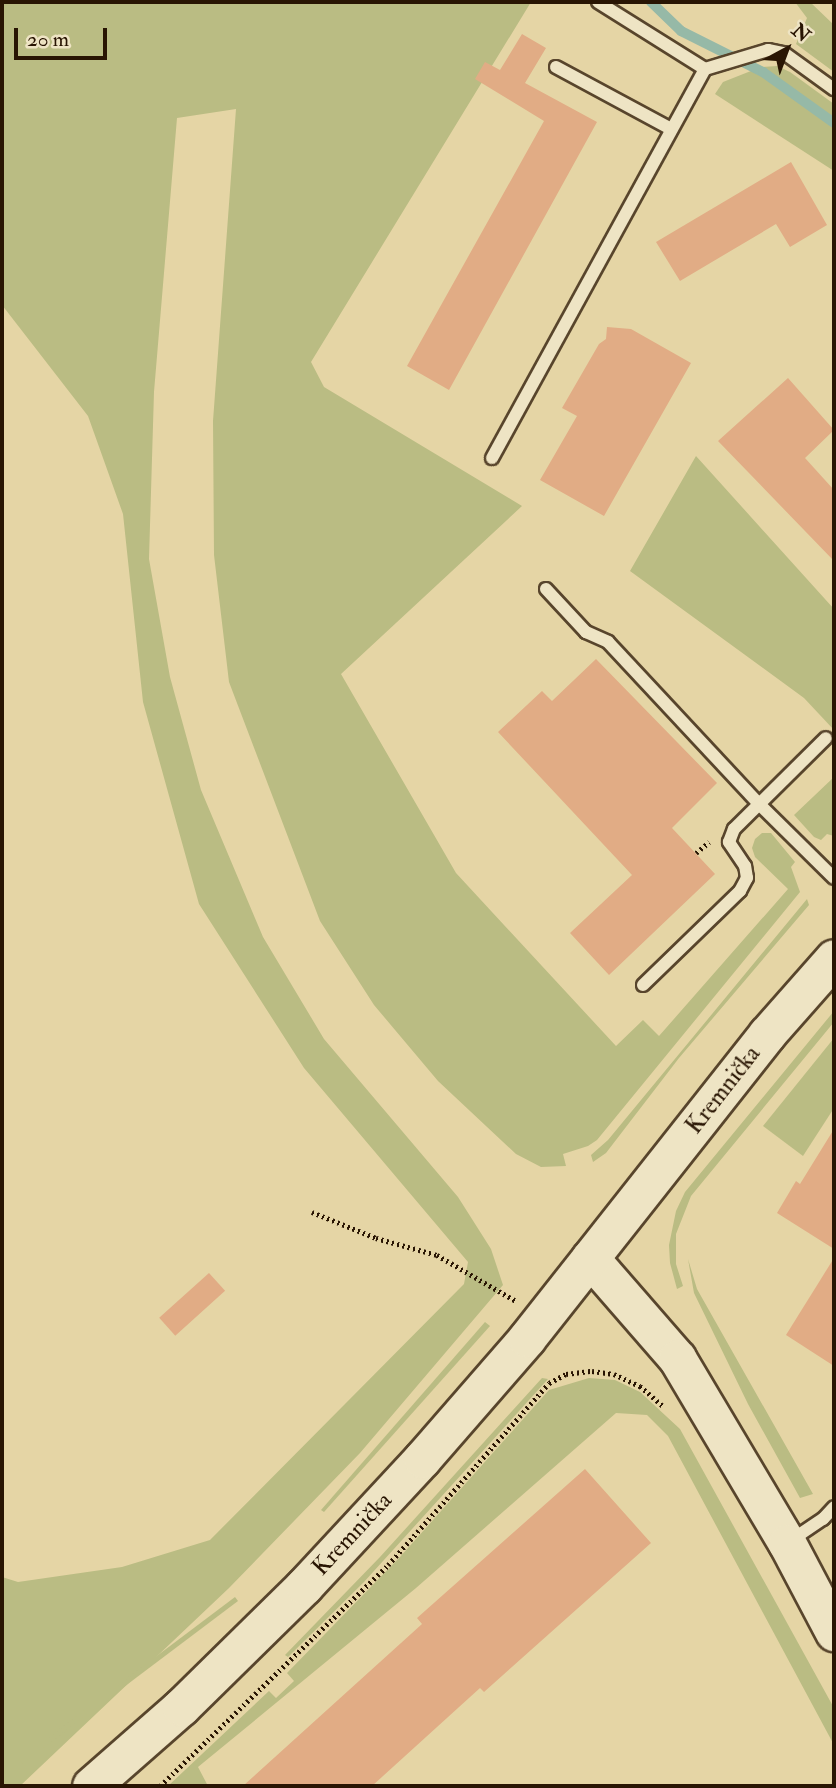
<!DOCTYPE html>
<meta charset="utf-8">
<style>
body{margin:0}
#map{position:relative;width:836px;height:1788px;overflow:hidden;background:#e5d5a5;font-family:"IM FELL Double Pica",serif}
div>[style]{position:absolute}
.green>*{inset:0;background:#babc83;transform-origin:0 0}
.stream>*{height:10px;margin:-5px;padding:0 5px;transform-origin:5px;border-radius:5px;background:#96b9a7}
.building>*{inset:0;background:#e1ac85;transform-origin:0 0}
.path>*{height:4.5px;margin-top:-2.25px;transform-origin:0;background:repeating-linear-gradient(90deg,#291503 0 2px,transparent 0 5.5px)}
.roads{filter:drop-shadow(2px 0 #58452c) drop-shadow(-2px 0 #58452c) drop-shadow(0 2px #58452c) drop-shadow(0 -2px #58452c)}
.service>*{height:12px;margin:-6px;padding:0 6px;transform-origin:6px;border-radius:6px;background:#eee4c4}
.secondary>*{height:37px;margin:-18.5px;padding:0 18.5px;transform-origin:18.5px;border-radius:18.5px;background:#eee4c4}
span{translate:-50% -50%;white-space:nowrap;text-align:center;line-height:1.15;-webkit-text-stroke:5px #eee4c4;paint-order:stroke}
.street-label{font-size:24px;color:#291503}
.frame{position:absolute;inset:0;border:4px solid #291503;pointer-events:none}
.north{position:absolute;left:752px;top:14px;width:70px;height:70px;-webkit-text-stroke:5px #eee4c4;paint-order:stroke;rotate:41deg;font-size:19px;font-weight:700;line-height:28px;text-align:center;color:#291503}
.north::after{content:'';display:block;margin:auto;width:24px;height:32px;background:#291503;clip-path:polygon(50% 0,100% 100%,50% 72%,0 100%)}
.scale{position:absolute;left:14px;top:28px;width:93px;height:32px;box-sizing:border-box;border:4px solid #291503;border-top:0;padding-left:9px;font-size:21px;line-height:24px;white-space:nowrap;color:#291503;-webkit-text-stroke:5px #eee4c4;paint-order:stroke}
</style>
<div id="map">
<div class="green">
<div style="clip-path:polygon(2px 2px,531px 2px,311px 362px,324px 387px,522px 506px,341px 674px,456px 873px,616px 1046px,643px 1020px,659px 1036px,788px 889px,755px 857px,752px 848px,755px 839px,762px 833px,771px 833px,795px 862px,791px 867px,800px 892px,597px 1140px,588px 1146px,563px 1154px,566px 1166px,541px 1167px,516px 1154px,438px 1081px,374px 1005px,320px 921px,229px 682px,214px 555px,213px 421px,236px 109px,177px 118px,154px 392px,149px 559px,170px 677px,201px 790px,263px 937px,324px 1039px,458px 1197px,491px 1249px,503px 1285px,360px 1453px,229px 1588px,20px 1786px,2px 1786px,2px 1577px,18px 1582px,122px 1567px,210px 1540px,464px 1284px,468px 1262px,304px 1068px,199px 904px,143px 702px,123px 514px,88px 416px,2px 305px)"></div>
<div style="clip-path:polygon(795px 2px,810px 2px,834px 25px,834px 72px,796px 44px,807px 18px)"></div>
<div style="clip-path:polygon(777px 66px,790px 72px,834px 104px,834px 171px,715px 94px,723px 82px,761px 67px)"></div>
<div style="clip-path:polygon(696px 456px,834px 609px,834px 730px,804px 698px,630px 571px)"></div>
<div style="clip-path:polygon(834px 777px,834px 836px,827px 834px,821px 840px,814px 837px,794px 815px)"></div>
<div style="clip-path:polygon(807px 899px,809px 905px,679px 1058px,606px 1153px,593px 1162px,591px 1155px,608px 1140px)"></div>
<div style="clip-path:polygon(834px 1011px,834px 1022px,691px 1196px,676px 1234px,676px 1264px,683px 1286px,677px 1289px,670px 1263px,669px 1245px,676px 1211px,685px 1192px)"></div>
<div style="clip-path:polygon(834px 1038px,834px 1108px,803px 1156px,763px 1126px)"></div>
<div style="clip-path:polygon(688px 1259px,697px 1289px,813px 1494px,800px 1498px,748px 1404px,694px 1293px)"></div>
<div style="clip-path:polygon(485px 1322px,490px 1326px,324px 1512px,321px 1510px)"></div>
<div style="clip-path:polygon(542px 1378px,548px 1379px,364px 1582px,288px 1657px,285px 1655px,380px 1557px)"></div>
<div style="clip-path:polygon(589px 1378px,615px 1380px,640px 1392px,680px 1429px,834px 1708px,834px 1745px,668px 1436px,647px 1415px,616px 1413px,416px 1588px,198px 1767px,208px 1786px,168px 1786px,269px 1691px,276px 1698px,294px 1681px,287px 1673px,400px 1557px,549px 1390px)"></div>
<div style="left:235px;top:1597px;width:5px;height:270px;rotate:53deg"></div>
</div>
<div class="stream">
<div style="left:651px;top:2px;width:42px;rotate:44deg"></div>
<div style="left:681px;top:31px;width:92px;rotate:26.6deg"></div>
<div style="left:763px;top:72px;width:87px;rotate:35.7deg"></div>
</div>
<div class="building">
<div style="clip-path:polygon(522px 34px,546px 48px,525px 83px,597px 122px,449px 390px,407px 366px,544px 121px,475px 79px,485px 62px,500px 70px)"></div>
<div style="clip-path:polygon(791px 162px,827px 225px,790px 247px,776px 224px,680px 281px,656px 242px)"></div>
<div style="clip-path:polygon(607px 327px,631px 329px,691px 363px,604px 516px,540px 480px,577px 416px,562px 408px,599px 344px,606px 339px)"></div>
<div style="clip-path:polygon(788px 378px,834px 430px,805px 458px,834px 490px,834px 561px,718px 441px)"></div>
<div style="clip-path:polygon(596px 659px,717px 783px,672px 828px,715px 874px,609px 975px,570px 933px,632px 875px,498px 732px,542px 691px,552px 701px)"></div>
<div style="clip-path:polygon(834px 1129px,834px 1249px,777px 1213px,796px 1181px,800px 1184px)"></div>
<div style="clip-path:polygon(834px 1258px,834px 1366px,786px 1335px)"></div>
<div style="left:209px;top:1273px;width:24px;height:67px;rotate:48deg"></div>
<div style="clip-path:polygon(585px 1469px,651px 1543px,484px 1692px,480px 1688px,372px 1786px,243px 1786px,422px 1624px,417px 1618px)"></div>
</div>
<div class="path">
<div style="left:696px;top:853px;width:17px;rotate:-40deg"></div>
<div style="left:312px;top:1212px;width:69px;rotate:22.1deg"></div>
<div style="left:376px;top:1238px;width:63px;rotate:15.6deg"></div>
<div style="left:437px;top:1255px;width:91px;rotate:30.2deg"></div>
<div style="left:160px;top:1786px;width:318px;rotate:-44.1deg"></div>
<div style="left:388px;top:1565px;width:243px;rotate:-48.5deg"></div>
<div style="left:549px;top:1383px;width:19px;rotate:-28deg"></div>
<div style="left:566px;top:1374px;width:26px;rotate:-7deg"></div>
<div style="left:592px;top:1371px;width:22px;rotate:8deg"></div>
<div style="left:614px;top:1374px;width:29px;rotate:25deg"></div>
<div style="left:640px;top:1386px;width:32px;rotate:41deg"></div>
</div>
<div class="roads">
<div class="service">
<div style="left:598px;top:2px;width:126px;rotate:32.1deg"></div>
<div style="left:705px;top:69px;width:66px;rotate:-16.8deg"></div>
<div style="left:768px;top:50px;width:16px;rotate:11deg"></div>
<div style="left:784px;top:53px;width:62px;rotate:35.8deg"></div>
<div style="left:556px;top:67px;width:131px;rotate:28.3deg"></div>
<div style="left:492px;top:458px;width:443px;rotate:-61.3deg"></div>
<div style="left:546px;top:589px;width:59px;rotate:47.1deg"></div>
<div style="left:586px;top:632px;width:24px;rotate:24deg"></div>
<div style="left:608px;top:642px;width:221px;rotate:47deg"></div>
<div style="left:759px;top:804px;width:105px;rotate:44.6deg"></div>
<div style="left:643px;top:985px;width:135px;rotate:-44.1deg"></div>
<div style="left:740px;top:891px;width:15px;rotate:-62deg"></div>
<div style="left:747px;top:878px;width:12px;rotate:-99deg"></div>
<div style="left:745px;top:866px;width:29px;rotate:-124deg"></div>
<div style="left:729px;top:842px;width:14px;rotate:-69deg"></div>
<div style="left:734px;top:829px;width:129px;rotate:-44.7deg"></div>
<div style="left:790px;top:1541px;width:40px;rotate:-34deg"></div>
<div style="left:823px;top:1519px;width:16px;rotate:-47deg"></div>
</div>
<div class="secondary">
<div style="left:590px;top:1258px;width:133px;rotate:49deg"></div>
<div style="left:677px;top:1358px;width:215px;rotate:59.3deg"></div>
<div style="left:787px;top:1543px;width:101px;rotate:62.2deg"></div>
<div style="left:91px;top:1786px;width:120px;rotate:-41.3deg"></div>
<div style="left:181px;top:1707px;width:173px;rotate:-44.5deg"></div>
<div style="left:304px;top:1586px;width:173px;rotate:-47.1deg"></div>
<div style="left:422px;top:1459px;width:160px;rotate:-49deg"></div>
<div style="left:527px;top:1338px;width:387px;rotate:-51.7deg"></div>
<div style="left:767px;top:1034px;width:101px;rotate:-48.6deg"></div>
</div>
</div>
<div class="street-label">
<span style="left:723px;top:1090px;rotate:-52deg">Kremnička</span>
<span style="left:352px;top:1534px;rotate:-47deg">Kremnička</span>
</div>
<div class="frame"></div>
<div class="north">N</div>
<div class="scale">20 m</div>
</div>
